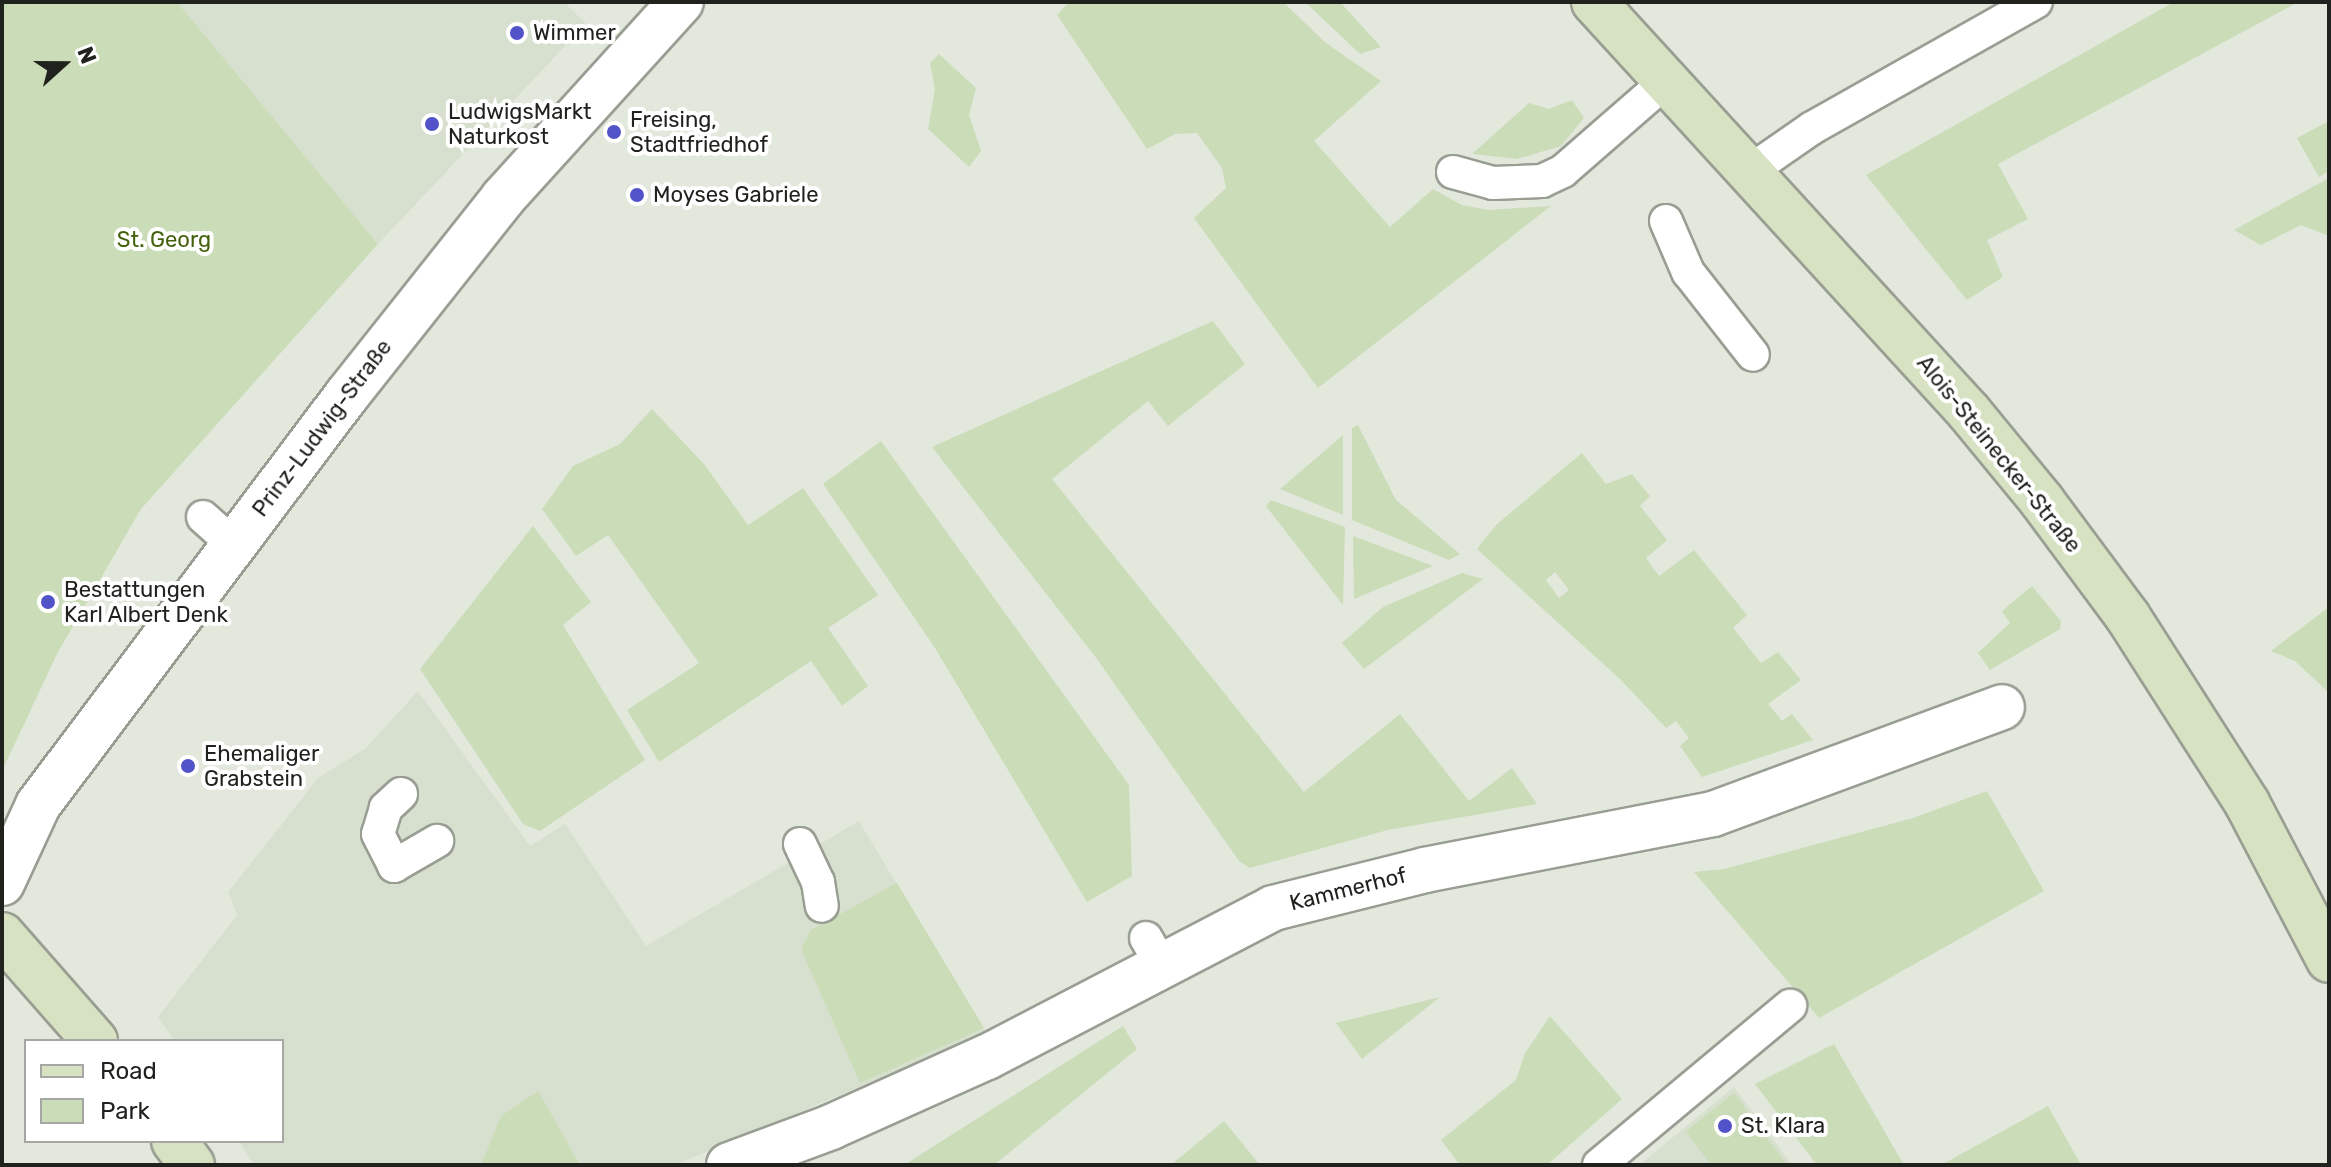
<!DOCTYPE html>
<meta charset="utf-8">
<style>
body{margin:0}
#map{position:relative;width:2331px;height:1167px;overflow:hidden;background:#e3e8dd;font-family:Rubik,sans-serif}
div>[style]{position:absolute}
.built>*{inset:0;background:#d7e0ce}
.green>*{inset:0;background:#cbdcb8}
.roads{filter:drop-shadow(2px 0 #999e93) drop-shadow(-2px 0 #999e93) drop-shadow(0 2px #999e93) drop-shadow(0 -2px #999e93)}
.service>*{height:32px;margin:-16px;padding:0 16px;transform-origin:16px;border-radius:16px;background:#fff}
.minor>*{height:44px;margin:-22px;padding:0 22px;transform-origin:22px;border-radius:22px;background:#fff}
.tertiary>*{height:44px;margin:-22px;padding:0 22px;transform-origin:22px;border-radius:22px;background:#fff}
.secondary>*{height:44px;margin:-22px;padding:0 22px;transform-origin:22px;border-radius:22px;background:#d6e2c2}
.dots>*{width:22px;height:22px;translate:-50% -50%;box-sizing:border-box;border:4px solid #fff;border-radius:50%}
span{translate:-50% -50%;white-space:nowrap;text-align:center;line-height:1.15;-webkit-text-stroke:8px #fff;paint-order:stroke}
.poi-label{font-size:22px;color:#20221e}
.left{translate:0 -50%;text-align:left}
.park-label{font-size:22px;color:#44610b}
.street-label{font-size:22px;color:#20221e}
.frame{position:absolute;inset:0;border:4px solid #20221e;pointer-events:none}
.legend{position:absolute;left:24px;top:1039px;width:260px;height:104px;box-sizing:border-box;background:#fff;border:2px solid #a6a7a5;margin:0;padding:10px 14px;list-style:none;font-size:24px;color:#20221e}
.legend li{display:flex;align-items:center;gap:16px;height:40px}
.legend b{width:40px;border:2px solid #a6a7a5}
.north{position:absolute;left:24px;top:24px;width:80px;height:80px;-webkit-text-stroke:6px #fff;paint-order:stroke;rotate:69deg;font-size:22px;font-weight:700;line-height:32px;text-align:center;color:#20221e}
.north::after{content:'';display:block;margin:auto;width:28px;height:36px;background:#20221e;clip-path:polygon(50% 0,100% 100%,50% 72%,0 100%)}
</style>
<div id="map">
<div class="built">
<div style="clip-path:polygon(177px 2px,564px 2px,586px 24px,378px 244px)"></div>
<div style="clip-path:polygon(418px 691px,530px 846px,565px 824px,646px 946px,859px 821px,986px 1033px,675px 1165px,254px 1165px,239px 1141px,282px 1141px,282px 1041px,175px 1041px,158px 1017px,237px 915px,228px 892px,282px 824px,318px 778px,366px 748px)"></div>
<div style="clip-path:polygon(1734px 1087px,1792px 1165px,1639px 1165px)"></div>
</div>
<div class="green">
<div style="clip-path:polygon(2px 2px,177px 2px,378px 244px,141px 509px,58px 652px,2px 771px)"></div>
<div style="clip-path:polygon(1069px 2px,1283px 2px,1326px 43px,1381px 81px,1314px 141px,1390px 227px,1433px 189px,1462px 205px,1488px 210px,1551px 206px,1318px 388px,1194px 218px,1226px 188px,1222px 168px,1197px 133px,1175px 134px,1147px 149px,1057px 15px)"></div>
<div style="clip-path:polygon(1305px 2px,1340px 2px,1381px 47px,1360px 54px)"></div>
<div style="clip-path:polygon(2174px 2px,2298px 2px,1998px 164px,2028px 219px,1987px 240px,2003px 277px,1967px 300px,1866px 175px)"></div>
<div style="clip-path:polygon(939px 54px,976px 88px,969px 115px,981px 151px,969px 167px,928px 129px,935px 89px,930px 63px)"></div>
<div style="clip-path:polygon(1572px 100px,1584px 118px,1561px 146px,1517px 159px,1472px 154px,1529px 103px,1549px 109px)"></div>
<div style="clip-path:polygon(2329px 121px,2329px 171px,2319px 177px,2297px 138px)"></div>
<div style="clip-path:polygon(2329px 178px,2329px 236px,2301px 225px,2261px 245px,2234px 230px)"></div>
<div style="clip-path:polygon(1213px 321px,1245px 364px,1168px 426px,1148px 401px,1052px 479px,1304px 792px,1400px 714px,1469px 801px,1512px 768px,1537px 804px,1388px 830px,1250px 868px,1239px 861px,1097px 659px,932px 447px)"></div>
<div style="clip-path:polygon(652px 409px,704px 464px,748px 525px,803px 488px,878px 595px,828px 628px,868px 686px,842px 706px,811px 661px,659px 762px,627px 710px,699px 663px,608px 535px,576px 556px,542px 509px,573px 466px,620px 444px)"></div>
<div style="clip-path:polygon(1358px 425px,1396px 500px,1460px 554px,1449px 560px,1352px 520px,1352px 428px)"></div>
<div style="clip-path:polygon(1343px 435px,1343px 515px,1280px 489px)"></div>
<div style="clip-path:polygon(881px 441px,1129px 785px,1132px 876px,1087px 902px,935px 648px,823px 484px)"></div>
<div style="clip-path:polygon(evenodd,1582px 453px,1606px 484px,1632px 474px,1650px 496px,1640px 506px,1667px 540px,1646px 558px,1659px 576px,1694px 550px,1747px 615px,1733px 628px,1761px 663px,1778px 652px,1801px 680px,1768px 704px,1782px 721px,1792px 714px,1813px 740px,1702px 777px,1680px 746px,1689px 738px,1676px 721px,1666px 728px,1621px 680px,1477px 549px,1496px 525px,1582px 453px,1555px 572px,1569px 590px,1559px 598px,1546px 580px,1555px 572px)"></div>
<div style="clip-path:polygon(1271px 500px,1345px 527px,1343px 605px,1266px 506px)"></div>
<div style="clip-path:polygon(533px 526px,591px 602px,563px 625px,645px 760px,540px 831px,523px 824px,420px 669px)"></div>
<div style="clip-path:polygon(1353px 536px,1433px 566px,1354px 599px)"></div>
<div style="clip-path:polygon(1462px 573px,1483px 579px,1364px 669px,1342px 643px,1383px 607px)"></div>
<div style="clip-path:polygon(2032px 586px,2061px 621px,2060px 629px,1990px 670px,1978px 653px,2010px 623px,2002px 611px)"></div>
<div style="clip-path:polygon(2329px 607px,2329px 692px,2328px 692px,2295px 661px,2271px 651px)"></div>
<div style="clip-path:polygon(1987px 791px,2044px 891px,1819px 1018px,1694px 872px,1724px 869px,1913px 818px)"></div>
<div style="clip-path:polygon(897px 883px,984px 1028px,860px 1083px,801px 949px,811px 930px)"></div>
<div style="clip-path:polygon(1440px 997px,1362px 1059px,1336px 1023px)"></div>
<div style="clip-path:polygon(1550px 1016px,1622px 1099px,1547px 1165px,1460px 1165px,1441px 1140px,1516px 1080px,1525px 1053px)"></div>
<div style="clip-path:polygon(1123px 1026px,1137px 1049px,994px 1165px,904px 1165px)"></div>
<div style="clip-path:polygon(1834px 1044px,1904px 1165px,1817px 1165px,1755px 1084px)"></div>
<div style="clip-path:polygon(538px 1091px,580px 1165px,481px 1165px,501px 1116px)"></div>
<div style="clip-path:polygon(1734px 1093px,1787px 1165px,1711px 1165px,1686px 1131px)"></div>
<div style="clip-path:polygon(2048px 1106px,2081px 1165px,1941px 1165px)"></div>
<div style="clip-path:polygon(1224px 1121px,1260px 1165px,1171px 1165px)"></div>
</div>
<div class="roads">
<div class="service">
<div style="left:1750px;top:171px;width:75px;rotate:-34.7deg"></div>
<div style="left:1812px;top:128px;width:257px;rotate:-29.4deg"></div>
<div style="left:1453px;top:172px;width:41px;rotate:15.4deg"></div>
<div style="left:1493px;top:183px;width:49px;rotate:-2.3deg"></div>
<div style="left:1542px;top:181px;width:23px;rotate:-25deg"></div>
<div style="left:1563px;top:171px;width:137px;rotate:-41.1deg"></div>
<div style="left:1666px;top:221px;width:56px;rotate:66.7deg"></div>
<div style="left:1688px;top:272px;width:105px;rotate:51.9deg"></div>
<div style="left:203px;top:517px;width:40px;rotate:42deg"></div>
<div style="left:401px;top:794px;width:21px;rotate:137deg"></div>
<div style="left:386px;top:808px;width:27px;rotate:107deg"></div>
<div style="left:378px;top:834px;width:36px;rotate:63deg"></div>
<div style="left:394px;top:866px;width:50px;rotate:-30.2deg"></div>
<div style="left:800px;top:844px;width:42px;rotate:64.7deg"></div>
<div style="left:818px;top:882px;width:24px;rotate:81deg"></div>
<div style="left:1146px;top:938px;width:30px;rotate:60deg"></div>
<div style="left:1599px;top:1165px;width:249px;rotate:-39.8deg"></div>
</div>
<div class="minor">
<div style="left:729px;top:1165px;width:109px;rotate:-20.4deg"></div>
<div style="left:831px;top:1127px;width:171px;rotate:-24.2deg"></div>
<div style="left:987px;top:1057px;width:322px;rotate:-27.5deg"></div>
<div style="left:1273px;top:908px;width:157px;rotate:-14deg"></div>
<div style="left:1425px;top:870px;width:293px;rotate:-11deg"></div>
<div style="left:1713px;top:814px;width:308px;rotate:-20.3deg"></div>
</div>
<div class="tertiary">
<div style="left:2px;top:883px;width:86px;rotate:-65.2deg"></div>
<div style="left:38px;top:805px;width:513px;rotate:-53deg"></div>
<div style="left:347px;top:395px;width:251px;rotate:-51.6deg"></div>
<div style="left:503px;top:198px;width:265px;rotate:-47.8deg"></div>
</div>
<div class="secondary">
<div style="left:1594px;top:2px;width:556px;rotate:47.55deg"></div>
<div style="left:1969px;top:412px;width:115px;rotate:50.6deg"></div>
<div style="left:2042px;top:501px;width:144px;rotate:53.4deg"></div>
<div style="left:2128px;top:617px;width:221px;rotate:57.4deg"></div>
<div style="left:2247px;top:803px;width:177px;rotate:62.4deg"></div>
<div style="left:2px;top:935px;width:141px;rotate:48.7deg"></div>
<div style="left:174px;top:1141px;width:30px;rotate:53deg"></div>
</div>
</div>
<div class="dots">
<div style="left:517px;top:33px;background:#5253c9"></div>
<div style="left:432px;top:124px;background:#5253c9"></div>
<div style="left:614px;top:132px;background:#5253c9"></div>
<div style="left:637px;top:195px;background:#5253c9"></div>
<div style="left:48px;top:602px;background:#5253c9"></div>
<div style="left:188px;top:766px;background:#5253c9"></div>
<div style="left:1725px;top:1126px;background:#5253c9"></div>
</div>
<div class="poi-label">
<span class="left" style="left:533px;top:33px">Wimmer</span>
<span class="left" style="left:448px;top:124px">LudwigsMarkt<br>Naturkost</span>
<span class="left" style="left:630px;top:132px">Freising,<br>Stadtfriedhof</span>
<span class="left" style="left:653px;top:195px">Moyses Gabriele</span>
<span class="left" style="left:64px;top:602px">Bestattungen<br>Karl Albert Denk</span>
<span class="left" style="left:204px;top:766px">Ehemaliger<br>Grabstein</span>
<span class="left" style="left:1741px;top:1126px">St. Klara</span>
</div>
<div class="park-label">
<span style="left:164px;top:240px">St. Georg</span>
</div>
<div class="street-label">
<span style="left:322px;top:428px;rotate:-53deg">Prinz-Ludwig-Straße</span>
<span style="left:1999px;top:454px;rotate:51deg">Alois-Steinecker-Straße</span>
<span style="left:1348px;top:889px;rotate:-14deg">Kammerhof</span>
</div>
<div class="frame"></div>
<ul class="legend">
<li><b style="height:10px;background:#d6e2c2"></b>Road</li>
<li><b style="height:22px;background:#cbdcb8"></b>Park</li>
</ul>
<div class="north">N</div>
</div>
